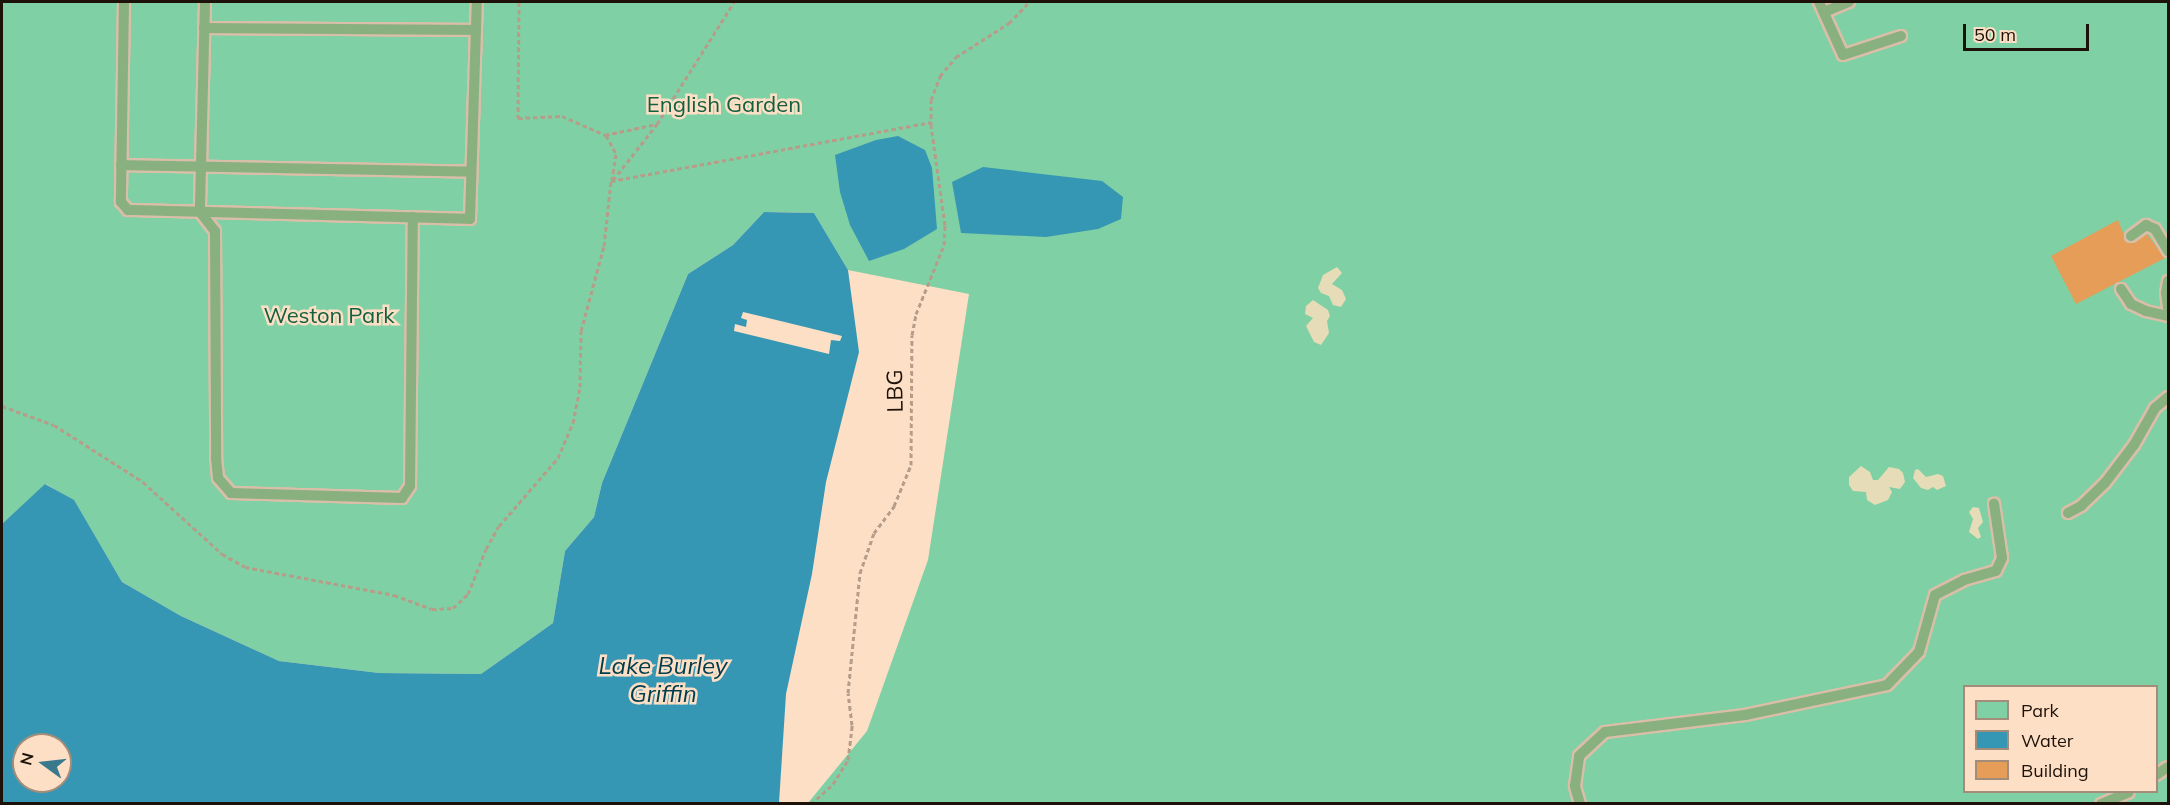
<!DOCTYPE html>
<style>
body{margin:0}
#map{position:relative;width:2170px;height:805px;overflow:hidden;background:#fddfc6;font-family:Mulish,sans-serif}
div>[style]{position:absolute}
.green>*{inset:0;background:#7fd0a4}
.sand>*{inset:0;background:#e6dcb7}
.water>*{inset:0;background:#3697b4}
.pier>*{inset:0;background:#fddfc6}
.building>*{inset:0;background:#e59d57}
.path>*{height:3px;margin-top:-1.5px;transform-origin:0;background:repeating-linear-gradient(90deg,#b59d89 0 4.5px,transparent 0 7.5px)}
.roads{filter:drop-shadow(2px 0 #d9bea8) drop-shadow(-2px 0 #d9bea8) drop-shadow(0 2px #d9bea8) drop-shadow(0 -2px #d9bea8)}
.lane>*{height:10px;margin:-5px;padding:0 5px;transform-origin:5px;border-radius:5px;background:#89b07f}
span{translate:-50% -50%;white-space:nowrap;text-align:center;line-height:1.15;-webkit-text-stroke:5px #fddfc6;paint-order:stroke}
.park-label{font-size:22px;color:#13603f}
.street-label{font-size:22px;color:#1c1209}
.water-label{font-size:24px;color:#003d4c;font-style:italic}
.frame{position:absolute;inset:0;border:3px solid #1c1209;pointer-events:none}
.legend{position:absolute;left:1963px;top:685px;width:195px;height:108px;box-sizing:border-box;background:#fddfc6;border:2px solid #a38d7a;margin:0;padding:8px 10px;list-style:none;font-size:18px;color:#1c1209}
.legend li{display:flex;align-items:center;gap:12px;height:30px}
.legend b{width:30px;border:2px solid #a38d7a}
.north{position:absolute;left:12px;top:733px;width:60px;height:60px;box-sizing:border-box;background:#fddfc6;border:2px solid #a38d7a;border-radius:50%;rotate:285deg;font-size:16px;font-weight:700;line-height:24px;text-align:center;color:#1c1209}
.north::after{content:'';display:block;margin:auto;width:21px;height:27px;background:#39798d;clip-path:polygon(50% 0,100% 100%,50% 72%,0 100%)}
.scale{position:absolute;left:1963px;top:24px;width:126px;height:27px;box-sizing:border-box;border:3px solid #1c1209;border-top:0;padding-left:8px;font-size:18px;line-height:21px;white-space:nowrap;color:#1c1209;-webkit-text-stroke:4px #fddfc6;paint-order:stroke}
</style>
<div id="map">
<div class="green">
<div style="clip-path:polygon(evenodd,2px 2px,2168px 2px,2168px 803px,808px 803px,867px 731px,928px 560px,969px 294px,848px 270px,814px 213px,764px 212px,733px 245px,688px 274px,602px 483px,594px 517px,565px 551px,553px 623px,481px 674px,379px 673px,279px 661px,181px 616px,122px 582px,74px 501px,46px 484px,2px 524px,2px 2px,1964px 686px,2156px 686px,2156px 792px,1964px 792px,1964px 686px)"></div>
</div>
<div class="sand">
<div style="clip-path:polygon(1337px 267px,1342px 273px,1332px 284px,1342px 290px,1346px 299px,1341px 307px,1333px 305px,1329px 296px,1321px 293px,1318px 288px,1323px 275px)"></div>
<div style="clip-path:polygon(1313px 300px,1328px 310px,1330px 316px,1327px 321px,1329px 333px,1321px 345px,1314px 342px,1306px 326px,1313px 318px,1305px 314px,1306px 306px)"></div>
<div style="clip-path:polygon(1861px 466px,1870px 472px,1873px 480px,1878px 480px,1889px 467px,1899px 469px,1903px 473px,1905px 482px,1900px 489px,1889px 487px,1892px 492px,1888px 500px,1875px 505px,1867px 500px,1866px 492px,1853px 491px,1849px 485px,1849px 477px)"></div>
<div style="clip-path:polygon(1918px 469px,1926px 477px,1938px 474px,1943px 476px,1946px 486px,1937px 490px,1933px 487px,1928px 490px,1921px 488px,1913px 478px,1915px 470px)"></div>
<div style="clip-path:polygon(1973px 507px,1979px 508px,1983px 522px,1978px 528px,1981px 537px,1978px 539px,1969px 532px,1973px 519px,1969px 512px)"></div>
</div>
<div class="water">
<div style="clip-path:polygon(898px 136px,925px 150px,932px 168px,937px 229px,904px 249px,869px 261px,850px 225px,840px 192px,835px 155px,876px 140px)"></div>
<div style="clip-path:polygon(983px 167px,1102px 181px,1123px 197px,1121px 219px,1098px 229px,1046px 237px,961px 233px,952px 182px)"></div>
<div style="clip-path:polygon(evenodd,764px 212px,814px 213px,848px 270px,859px 352px,826px 482px,812px 574px,786px 694px,779px 803px,2px 804px,2px 524px,45px 484px,74px 500px,122px 582px,181px 616px,279px 661px,379px 673px,481px 674px,553px 623px,565px 551px,594px 517px,602px 483px,688px 274px,733px 245px,764px 212px,24px 745px,60px 745px,60px 781px,24px 781px,24px 745px)"></div>
</div>
<div class="pier">
<div style="clip-path:polygon(743px 312px,842px 336px,840px 341px,831px 340px,829px 354px,734px 331px,735px 324px,746px 327px,747px 320px,741px 318px)"></div>
</div>
<div class="building">
<div style="clip-path:polygon(2118px 220px,2127px 243px,2135px 242px,2147px 234px,2165px 258px,2076px 304px,2051px 256px)"></div>
</div>
<div class="path">
<div style="left:519px;top:2px;width:116px;rotate:90.5deg"></div>
<div style="left:518px;top:118px;width:44px;rotate:-2.6deg"></div>
<div style="left:562px;top:116px;width:47px;rotate:23.8deg"></div>
<div style="left:605px;top:135px;width:53px;rotate:-11.9deg"></div>
<div style="left:606px;top:135px;width:21px;rotate:62deg"></div>
<div style="left:616px;top:154px;width:26px;rotate:99deg"></div>
<div style="left:613px;top:180px;width:71px;rotate:-51.8deg"></div>
<div style="left:657px;top:124px;width:144px;rotate:-57.7deg"></div>
<div style="left:2px;top:406px;width:55px;rotate:20.1deg"></div>
<div style="left:54px;top:425px;width:106px;rotate:32.6deg"></div>
<div style="left:143px;top:482px;width:107px;rotate:42.3deg"></div>
<div style="left:222px;top:554px;width:26px;rotate:29deg"></div>
<div style="left:245px;top:567px;width:152px;rotate:10.6deg"></div>
<div style="left:394px;top:595px;width:40px;rotate:20.2deg"></div>
<div style="left:432px;top:609px;width:21px;rotate:-3deg"></div>
<div style="left:453px;top:608px;width:21px;rotate:-43deg"></div>
<div style="left:468px;top:594px;width:48px;rotate:-68.2deg"></div>
<div style="left:486px;top:549px;width:26px;rotate:-61deg"></div>
<div style="left:499px;top:526px;width:90px;rotate:-49.1deg"></div>
<div style="left:558px;top:458px;width:38px;rotate:-67deg"></div>
<div style="left:573px;top:423px;width:37px;rotate:-79deg"></div>
<div style="left:580px;top:387px;width:56px;rotate:-89deg"></div>
<div style="left:581px;top:331px;width:88px;rotate:-74.9deg"></div>
<div style="left:604px;top:246px;width:65px;rotate:-83.9deg"></div>
<div style="left:611px;top:181px;width:325px;rotate:-10.4deg"></div>
<div style="left:811px;top:804px;width:30px;rotate:-42deg"></div>
<div style="left:833px;top:784px;width:28px;rotate:-58deg"></div>
<div style="left:848px;top:760px;width:35px;rotate:-83deg"></div>
<div style="left:852px;top:725px;width:32px;rotate:-97deg"></div>
<div style="left:848px;top:693px;width:121px;rotate:-84.3deg"></div>
<div style="left:860px;top:573px;width:42px;rotate:-70.7deg"></div>
<div style="left:874px;top:533px;width:34px;rotate:-53deg"></div>
<div style="left:894px;top:506px;width:44px;rotate:-67.5deg"></div>
<div style="left:911px;top:465px;width:130px;rotate:-89.6deg"></div>
<div style="left:912px;top:335px;width:21px;rotate:-79deg"></div>
<div style="left:916px;top:314px;width:74px;rotate:-67.9deg"></div>
<div style="left:944px;top:245px;width:20px;rotate:-87deg"></div>
<div style="left:945px;top:225px;width:100px;rotate:-98deg"></div>
<div style="left:931px;top:126px;width:26px;rotate:-90deg"></div>
<div style="left:931px;top:100px;width:26px;rotate:-69deg"></div>
<div style="left:940px;top:76px;width:25px;rotate:-50deg"></div>
<div style="left:956px;top:57px;width:63px;rotate:-32.7deg"></div>
<div style="left:1009px;top:23px;width:29px;rotate:-46deg"></div>
</div>
<div class="roads">
<div class="lane">
<div style="left:124px;top:2px;width:200px;rotate:90.9deg"></div>
<div style="left:121px;top:202px;width:11px;rotate:49deg"></div>
<div style="left:128px;top:210px;width:342px;rotate:1.5deg"></div>
<div style="left:470px;top:219px;width:217px;rotate:-88.2deg"></div>
<div style="left:205px;top:2px;width:210px;rotate:91.4deg"></div>
<div style="left:200px;top:212px;width:24px;rotate:52deg"></div>
<div style="left:215px;top:231px;width:227px;rotate:89.7deg"></div>
<div style="left:216px;top:458px;width:20px;rotate:84deg"></div>
<div style="left:218px;top:478px;width:20px;rotate:49deg"></div>
<div style="left:231px;top:493px;width:171px;rotate:1.7deg"></div>
<div style="left:402px;top:498px;width:14px;rotate:-56deg"></div>
<div style="left:410px;top:486px;width:269px;rotate:-89.4deg"></div>
<div style="left:1819px;top:2px;width:58px;rotate:65.6deg"></div>
<div style="left:1843px;top:55px;width:61px;rotate:-18.1deg"></div>
<div style="left:1824px;top:12px;width:27px;rotate:-22deg"></div>
<div style="left:204px;top:28px;width:272px;rotate:0.4deg"></div>
<div style="left:121px;top:165px;width:350px;rotate:1.1deg"></div>
<div style="left:2131px;top:236px;width:19px;rotate:-36deg"></div>
<div style="left:2146px;top:225px;width:10px;rotate:24deg"></div>
<div style="left:2155px;top:229px;width:26px;rotate:59deg"></div>
<div style="left:2168px;top:281px;width:12px;rotate:99deg"></div>
<div style="left:2166px;top:293px;width:15px;rotate:82deg"></div>
<div style="left:2121px;top:289px;width:18px;rotate:56deg"></div>
<div style="left:2131px;top:304px;width:17px;rotate:25deg"></div>
<div style="left:2146px;top:311px;width:23px;rotate:13deg"></div>
<div style="left:2068px;top:513px;width:15px;rotate:-28deg"></div>
<div style="left:2081px;top:506px;width:33px;rotate:-44deg"></div>
<div style="left:2105px;top:483px;width:48px;rotate:-52.7deg"></div>
<div style="left:2134px;top:445px;width:43px;rotate:-60.4deg"></div>
<div style="left:2155px;top:408px;width:17px;rotate:-40deg"></div>
<div style="left:2156px;top:775px;width:14px;rotate:-34deg"></div>
<div style="left:1580px;top:804px;width:19px;rotate:-106deg"></div>
<div style="left:1575px;top:786px;width:30px;rotate:-82deg"></div>
<div style="left:1579px;top:756px;width:35px;rotate:-43deg"></div>
<div style="left:1605px;top:732px;width:141px;rotate:-6.9deg"></div>
<div style="left:1745px;top:715px;width:145px;rotate:-11.9deg"></div>
<div style="left:1887px;top:685px;width:46px;rotate:-45.9deg"></div>
<div style="left:1919px;top:652px;width:59px;rotate:-74.3deg"></div>
<div style="left:1935px;top:595px;width:33px;rotate:-27deg"></div>
<div style="left:1964px;top:580px;width:33px;rotate:-16deg"></div>
<div style="left:1996px;top:571px;width:14px;rotate:-65deg"></div>
<div style="left:2002px;top:558px;width:55px;rotate:-98.4deg"></div>
<div style="left:2101px;top:804px;width:30px;rotate:-23deg"></div>
</div>
</div>
<div class="park-label">
<span style="left:724px;top:105px">English Garden</span>
<span style="left:329px;top:316px">Weston Park</span>
</div>
<div class="street-label">
<span style="left:895px;top:391px;rotate:-91deg">LBG</span>
</div>
<div class="water-label">
<span style="left:663px;top:680px">Lake Burley<br>Griffin</span>
</div>
<div class="frame"></div>
<ul class="legend">
<li><b style="height:16px;background:#7fd0a4"></b>Park</li>
<li><b style="height:16px;background:#3697b4"></b>Water</li>
<li><b style="height:16px;background:#e59d57"></b>Building</li>
</ul>
<div class="north">N</div>
<div class="scale">50 m</div>
</div>
